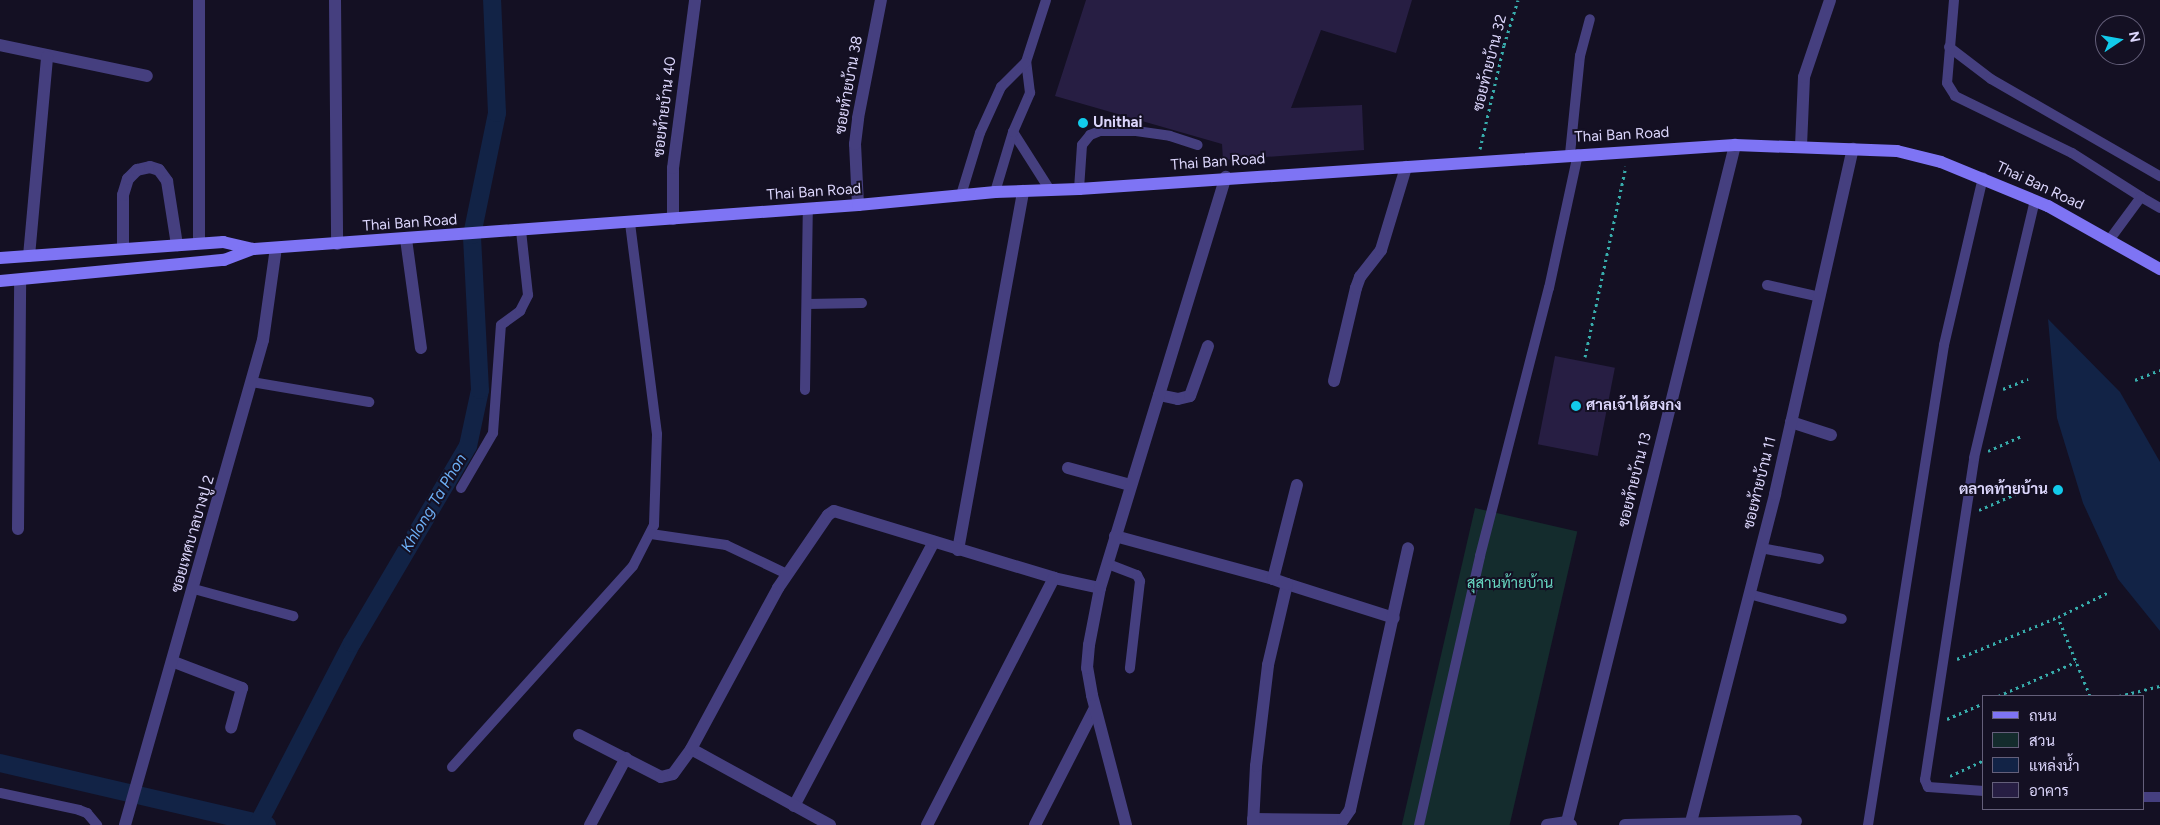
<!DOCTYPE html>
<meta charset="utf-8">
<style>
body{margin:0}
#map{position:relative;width:2160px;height:825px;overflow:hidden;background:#141023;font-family:Figtree,Sarabun,sans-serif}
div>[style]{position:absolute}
.green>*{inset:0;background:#142c2d;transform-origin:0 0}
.water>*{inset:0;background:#122346}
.canal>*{height:18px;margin:-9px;padding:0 9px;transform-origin:9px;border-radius:9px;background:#122346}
.building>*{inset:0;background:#271e43;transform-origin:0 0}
.path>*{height:3px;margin-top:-1.5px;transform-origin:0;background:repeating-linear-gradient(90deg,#38adac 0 2.5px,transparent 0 6.5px)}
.lane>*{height:10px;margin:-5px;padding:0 5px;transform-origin:5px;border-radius:5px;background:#453f7f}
.street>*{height:12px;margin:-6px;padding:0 6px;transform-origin:6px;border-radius:6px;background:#453f7f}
.secondary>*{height:12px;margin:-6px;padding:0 6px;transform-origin:6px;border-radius:6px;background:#7e74f4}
.dots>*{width:14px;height:14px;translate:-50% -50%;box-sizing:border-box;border:2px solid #141023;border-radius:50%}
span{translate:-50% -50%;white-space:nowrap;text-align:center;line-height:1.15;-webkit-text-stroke:4px #141023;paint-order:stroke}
.street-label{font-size:15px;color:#dcd6fc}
.poi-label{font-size:15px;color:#dcd6fc;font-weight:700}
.left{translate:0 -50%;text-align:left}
.right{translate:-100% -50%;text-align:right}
.park-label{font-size:15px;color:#67d6c0}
.water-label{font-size:16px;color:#6caef4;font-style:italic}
.legend{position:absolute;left:1982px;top:695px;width:162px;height:115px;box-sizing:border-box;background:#141023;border:1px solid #645f7a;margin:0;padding:6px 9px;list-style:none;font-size:15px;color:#dcd6fc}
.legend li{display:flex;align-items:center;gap:10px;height:25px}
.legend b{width:25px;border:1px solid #645f7a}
.north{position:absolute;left:2095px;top:15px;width:50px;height:50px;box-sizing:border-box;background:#141023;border:1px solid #645f7a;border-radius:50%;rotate:78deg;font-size:14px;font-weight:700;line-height:20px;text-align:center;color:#dcd6fc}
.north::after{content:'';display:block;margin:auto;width:18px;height:22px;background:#12cbeb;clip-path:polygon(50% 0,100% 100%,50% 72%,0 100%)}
</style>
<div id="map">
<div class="green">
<div style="left:1475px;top:508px;width:105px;height:326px;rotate:13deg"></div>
</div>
<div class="water">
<div style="clip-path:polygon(2048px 319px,2120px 392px,2160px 462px,2160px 631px,2118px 579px,2083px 503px,2057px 418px)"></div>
</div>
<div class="canal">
<div style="left:0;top:763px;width:274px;rotate:13.1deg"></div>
<div style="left:258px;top:824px;width:204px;rotate:-62.6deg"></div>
<div style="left:352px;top:643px;width:229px;rotate:-59.5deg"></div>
<div style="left:468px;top:446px;width:57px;rotate:-77.9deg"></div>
<div style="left:480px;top:390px;width:155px;rotate:-93deg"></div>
<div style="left:472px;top:235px;width:125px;rotate:-78.4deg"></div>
<div style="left:497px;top:113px;width:113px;rotate:-92.5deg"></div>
</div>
<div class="building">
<div style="clip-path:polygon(1086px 0,1412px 0,1396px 53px,1321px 30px,1291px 108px,1362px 105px,1364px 150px,1223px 160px,1222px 144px,1055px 96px)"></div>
<div style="left:1555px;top:356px;width:61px;height:90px;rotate:11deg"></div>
</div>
<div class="path">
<div style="left:1480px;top:149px;width:107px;rotate:-77deg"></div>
<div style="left:1504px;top:45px;width:47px;rotate:-72.7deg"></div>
<div style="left:1585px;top:357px;width:195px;rotate:-77.9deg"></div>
<div style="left:2135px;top:380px;width:27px;rotate:-22deg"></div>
<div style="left:2003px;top:389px;width:27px;rotate:-22deg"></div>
<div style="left:1988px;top:451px;width:37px;rotate:-24deg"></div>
<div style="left:1979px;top:510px;width:55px;rotate:-23.7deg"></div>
<div style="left:1957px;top:659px;width:109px;rotate:-22.6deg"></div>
<div style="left:1998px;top:696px;width:85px;rotate:-23.6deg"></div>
<div style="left:2090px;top:696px;width:85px;rotate:-112.1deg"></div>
<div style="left:2058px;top:617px;width:57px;rotate:-26.1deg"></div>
<div style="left:2119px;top:696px;width:42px;rotate:-13.7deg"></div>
<div style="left:1947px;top:719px;width:40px;rotate:-23.4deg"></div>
<div style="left:1950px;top:776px;width:38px;rotate:-25deg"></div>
</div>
<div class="lane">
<div style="left:1954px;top:0;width:83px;rotate:94.8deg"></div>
<div style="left:1947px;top:83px;width:15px;rotate:58deg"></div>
<div style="left:1955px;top:96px;width:130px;rotate:26deg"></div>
<div style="left:2072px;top:153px;width:82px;rotate:32.5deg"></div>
<div style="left:1949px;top:47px;width:53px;rotate:37.3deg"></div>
<div style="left:1991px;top:79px;width:195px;rotate:29.9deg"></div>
<div style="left:1013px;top:132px;width:69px;rotate:57.5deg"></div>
<div style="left:1570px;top:154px;width:99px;rotate:-84.2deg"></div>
<div style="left:1580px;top:56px;width:38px;rotate:-75deg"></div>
<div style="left:1079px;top:189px;width:44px;rotate:-86.1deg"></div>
<div style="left:1082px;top:145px;width:13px;rotate:-51deg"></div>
<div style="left:1090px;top:135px;width:11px;rotate:-22deg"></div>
<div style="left:1100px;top:131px;width:36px"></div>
<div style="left:1136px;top:131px;width:34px;rotate:8deg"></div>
<div style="left:1170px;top:136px;width:29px;rotate:18deg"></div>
<div style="left:995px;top:192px;width:63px;rotate:-73.3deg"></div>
<div style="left:1013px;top:132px;width:43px;rotate:-66.4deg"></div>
<div style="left:1030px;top:93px;width:31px;rotate:-97deg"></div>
<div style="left:1026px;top:62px;width:65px;rotate:-72.1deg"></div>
<div style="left:961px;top:195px;width:65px;rotate:-73deg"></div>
<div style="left:980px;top:133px;width:51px;rotate:-65.5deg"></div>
<div style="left:1001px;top:87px;width:35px;rotate:-45deg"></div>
<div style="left:2110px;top:239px;width:52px;rotate:-53.6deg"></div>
<div style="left:2141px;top:197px;width:22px;rotate:30deg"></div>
<div style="left:1767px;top:285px;width:54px;rotate:12.8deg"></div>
<div style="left:807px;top:304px;width:55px;rotate:-1deg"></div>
<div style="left:252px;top:382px;width:119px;rotate:9.7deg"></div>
<div style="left:805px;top:390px;width:181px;rotate:-89.1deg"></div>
<div style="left:461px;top:488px;width:64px;rotate:-59.8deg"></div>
<div style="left:493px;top:433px;width:108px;rotate:-85.8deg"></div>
<div style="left:501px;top:325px;width:24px;rotate:-36deg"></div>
<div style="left:520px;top:311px;width:18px;rotate:-63deg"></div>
<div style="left:528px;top:295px;width:64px;rotate:-96.2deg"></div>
<div style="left:651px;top:534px;width:76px;rotate:8.3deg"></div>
<div style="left:726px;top:545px;width:68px;rotate:25.4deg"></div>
<div style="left:1761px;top:548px;width:59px;rotate:10.7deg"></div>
<div style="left:1108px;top:564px;width:31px;rotate:21deg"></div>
<div style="left:1137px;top:575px;width:7px;rotate:63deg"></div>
<div style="left:1140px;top:581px;width:88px;rotate:96.6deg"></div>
<div style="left:194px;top:589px;width:103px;rotate:15.3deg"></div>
<div style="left:1749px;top:594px;width:96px;rotate:15deg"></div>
<div style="left:452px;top:767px;width:270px;rotate:-48deg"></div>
<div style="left:633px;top:566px;width:46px;rotate:-62.9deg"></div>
<div style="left:654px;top:525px;width:91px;rotate:-88.1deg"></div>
<div style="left:657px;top:434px;width:214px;rotate:-97.3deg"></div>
<div style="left:1984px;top:791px;width:56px;rotate:-175.9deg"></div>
<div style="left:1928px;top:787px;width:8px;rotate:-113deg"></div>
<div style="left:1925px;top:780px;width:326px;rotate:-81.3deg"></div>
<div style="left:1974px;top:458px;width:265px;rotate:-76.7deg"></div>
<div style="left:0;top:793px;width:81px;rotate:12.1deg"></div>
<div style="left:79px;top:810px;width:9px;rotate:21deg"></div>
<div style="left:87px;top:813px;width:16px;rotate:50deg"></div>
<div style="left:2144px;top:797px;width:16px"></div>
<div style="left:1419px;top:825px;width:276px;rotate:-77.2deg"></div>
<div style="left:1480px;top:556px;width:277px;rotate:-75.6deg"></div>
<div style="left:1549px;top:288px;width:137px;rotate:-77.8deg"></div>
<div style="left:1868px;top:825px;width:486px;rotate:-81deg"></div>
<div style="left:1944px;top:345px;width:172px;rotate:-76.9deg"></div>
</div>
<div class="street">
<div style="left:199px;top:0;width:243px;rotate:90deg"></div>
<div style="left:335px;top:0;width:244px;rotate:89.5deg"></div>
<div style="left:0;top:45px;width:150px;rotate:11.9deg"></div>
<div style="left:1801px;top:146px;width:69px;rotate:-87.5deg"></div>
<div style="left:1804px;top:77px;width:81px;rotate:-71.3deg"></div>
<div style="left:858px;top:205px;width:61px;rotate:-92.8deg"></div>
<div style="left:855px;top:144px;width:26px;rotate:-83deg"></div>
<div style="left:858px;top:118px;width:120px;rotate:-79deg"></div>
<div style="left:673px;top:219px;width:51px;rotate:-90deg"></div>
<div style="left:673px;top:168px;width:169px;rotate:-82.5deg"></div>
<div style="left:406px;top:239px;width:110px;rotate:82.2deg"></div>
<div style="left:123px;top:249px;width:54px;rotate:-90deg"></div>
<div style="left:123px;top:195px;width:17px;rotate:-73deg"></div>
<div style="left:128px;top:179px;width:13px;rotate:-45deg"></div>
<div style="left:137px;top:170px;width:13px;rotate:-13deg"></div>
<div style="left:150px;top:167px;width:9px;rotate:18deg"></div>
<div style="left:159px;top:170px;width:14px;rotate:54deg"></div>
<div style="left:167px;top:181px;width:65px;rotate:81.1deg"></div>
<div style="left:29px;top:256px;width:200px;rotate:-84.8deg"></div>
<div style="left:1334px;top:381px;width:96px;rotate:-76.7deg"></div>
<div style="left:1356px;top:288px;width:12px;rotate:-70deg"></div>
<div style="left:1360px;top:277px;width:34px;rotate:-52deg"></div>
<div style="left:1381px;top:250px;width:87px;rotate:-73.2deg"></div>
<div style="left:1159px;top:395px;width:19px;rotate:12deg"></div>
<div style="left:1178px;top:399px;width:12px;rotate:-14deg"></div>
<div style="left:1190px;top:396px;width:53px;rotate:-70.2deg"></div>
<div style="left:1791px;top:422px;width:42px;rotate:18deg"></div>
<div style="left:1068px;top:468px;width:64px;rotate:15.3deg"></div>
<div style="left:18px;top:529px;width:249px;rotate:-89.5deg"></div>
<div style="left:1115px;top:536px;width:164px;rotate:15.2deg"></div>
<div style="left:958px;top:550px;width:365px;rotate:-79.7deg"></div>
<div style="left:1287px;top:584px;width:112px;rotate:17.6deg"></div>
<div style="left:174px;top:662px;width:73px;rotate:20.9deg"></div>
<div style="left:242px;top:688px;width:41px;rotate:105.4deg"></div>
<div style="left:579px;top:735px;width:92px;rotate:27.1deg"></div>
<div style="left:661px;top:777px;width:12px;rotate:-14deg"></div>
<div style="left:673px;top:774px;width:31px;rotate:-54deg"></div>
<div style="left:794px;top:806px;width:299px;rotate:-62.1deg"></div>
<div style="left:1253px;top:819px;width:90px;rotate:0.6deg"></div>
<div style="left:1343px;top:820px;width:12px;rotate:-55deg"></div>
<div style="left:1350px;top:810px;width:268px;rotate:-77.5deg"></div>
<div style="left:1567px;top:822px;width:698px;rotate:-76.06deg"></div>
<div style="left:1691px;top:822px;width:339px;rotate:-75.6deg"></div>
<div style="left:1775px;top:494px;width:354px;rotate:-77.3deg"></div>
<div style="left:125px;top:825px;width:504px;rotate:-74.12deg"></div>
<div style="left:263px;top:340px;width:93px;rotate:-82deg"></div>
<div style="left:590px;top:825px;width:76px;rotate:-61.8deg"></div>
<div style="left:830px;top:825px;width:158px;rotate:-151.3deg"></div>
<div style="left:691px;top:749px;width:183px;rotate:-61.6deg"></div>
<div style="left:778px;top:588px;width:88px;rotate:-55.6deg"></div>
<div style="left:828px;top:515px;width:7px;rotate:-34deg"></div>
<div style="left:834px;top:511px;width:230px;rotate:16.9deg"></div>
<div style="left:1054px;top:578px;width:47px;rotate:12.3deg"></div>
<div style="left:927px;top:825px;width:278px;rotate:-62.8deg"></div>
<div style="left:1035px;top:825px;width:131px;rotate:-62.9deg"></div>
<div style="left:1126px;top:825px;width:134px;rotate:-104.7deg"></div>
<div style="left:1092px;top:695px;width:27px;rotate:-100deg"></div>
<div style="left:1087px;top:668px;width:23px;rotate:-85deg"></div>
<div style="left:1089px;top:645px;width:58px;rotate:-79.1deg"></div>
<div style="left:1100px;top:588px;width:430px;rotate:-73deg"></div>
<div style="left:1253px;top:825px;width:59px;rotate:-87.1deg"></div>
<div style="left:1256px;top:766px;width:102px;rotate:-83.2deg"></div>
<div style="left:1268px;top:665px;width:83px;rotate:-76.8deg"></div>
<div style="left:1287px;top:584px;width:15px;rotate:-160deg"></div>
<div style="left:1273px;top:579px;width:97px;rotate:-75.7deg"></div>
<div style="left:1547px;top:825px;width:20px;rotate:-9deg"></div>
<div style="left:1567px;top:822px;width:5px;rotate:37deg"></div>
<div style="left:1625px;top:825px;width:171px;rotate:-1.3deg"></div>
</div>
<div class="secondary">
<div style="left:0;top:258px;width:224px;rotate:-4.1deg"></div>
<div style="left:223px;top:242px;width:31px;rotate:13deg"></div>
<div style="left:0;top:281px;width:225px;rotate:-5.4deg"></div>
<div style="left:224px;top:260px;width:31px;rotate:-21deg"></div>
<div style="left:253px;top:249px;width:607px;rotate:-4.16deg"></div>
<div style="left:858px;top:205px;width:138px;rotate:-5.4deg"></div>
<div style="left:995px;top:192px;width:84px;rotate:-2deg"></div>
<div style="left:1079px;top:189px;width:657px;rotate:-3.84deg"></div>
<div style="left:1735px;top:145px;width:162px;rotate:2.1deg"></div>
<div style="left:1897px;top:151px;width:45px;rotate:14deg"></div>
<div style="left:1941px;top:162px;width:116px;rotate:22.4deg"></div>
<div style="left:2048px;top:206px;width:129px;rotate:29.4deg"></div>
</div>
<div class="dots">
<div style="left:1083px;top:123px;background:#12cbeb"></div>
<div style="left:1576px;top:406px;background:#12cbeb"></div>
<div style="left:2058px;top:490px;background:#12cbeb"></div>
</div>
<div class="street-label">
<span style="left:1490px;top:63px;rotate:-76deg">ซอยท้ายบ้าน 32</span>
<span style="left:849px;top:85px;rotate:-80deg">ซอยท้ายบ้าน 38</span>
<span style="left:665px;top:107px;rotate:-83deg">ซอยท้ายบ้าน 40</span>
<span style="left:1622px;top:135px;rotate:-3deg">Thai Ban Road</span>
<span style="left:1218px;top:162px;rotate:-4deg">Thai Ban Road</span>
<span style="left:2040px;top:186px;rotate:25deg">Thai Ban Road</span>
<span style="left:814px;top:192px;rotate:-4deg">Thai Ban Road</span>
<span style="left:410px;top:223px;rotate:-4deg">Thai Ban Road</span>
<span style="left:1635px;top:480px;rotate:-76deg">ซอยท้ายบ้าน 13</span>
<span style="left:1760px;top:483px;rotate:-76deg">ซอยท้ายบ้าน 11</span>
<span style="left:193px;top:534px;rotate:-74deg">ซอยเทศบาลบางปู 2</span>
</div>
<div class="poi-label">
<span class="left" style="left:1093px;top:123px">Unithai</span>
<span class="left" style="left:1586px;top:406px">ศาลเจ้าไต้ฮงกง</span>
<span class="right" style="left:2048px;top:490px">ตลาดท้ายบ้าน</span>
</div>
<div class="park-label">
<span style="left:1510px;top:584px">สุสานท้ายบ้าน</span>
</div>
<div class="water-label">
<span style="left:434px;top:503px;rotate:-59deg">Khlong Ta Phon</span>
</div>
<ul class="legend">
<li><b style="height:6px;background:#7e74f4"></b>ถนน</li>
<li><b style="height:14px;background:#142c2d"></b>สวน</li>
<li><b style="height:14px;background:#122346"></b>แหล่งน้ำ</li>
<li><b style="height:14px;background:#271e43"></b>อาคาร</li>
</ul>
<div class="north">N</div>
</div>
